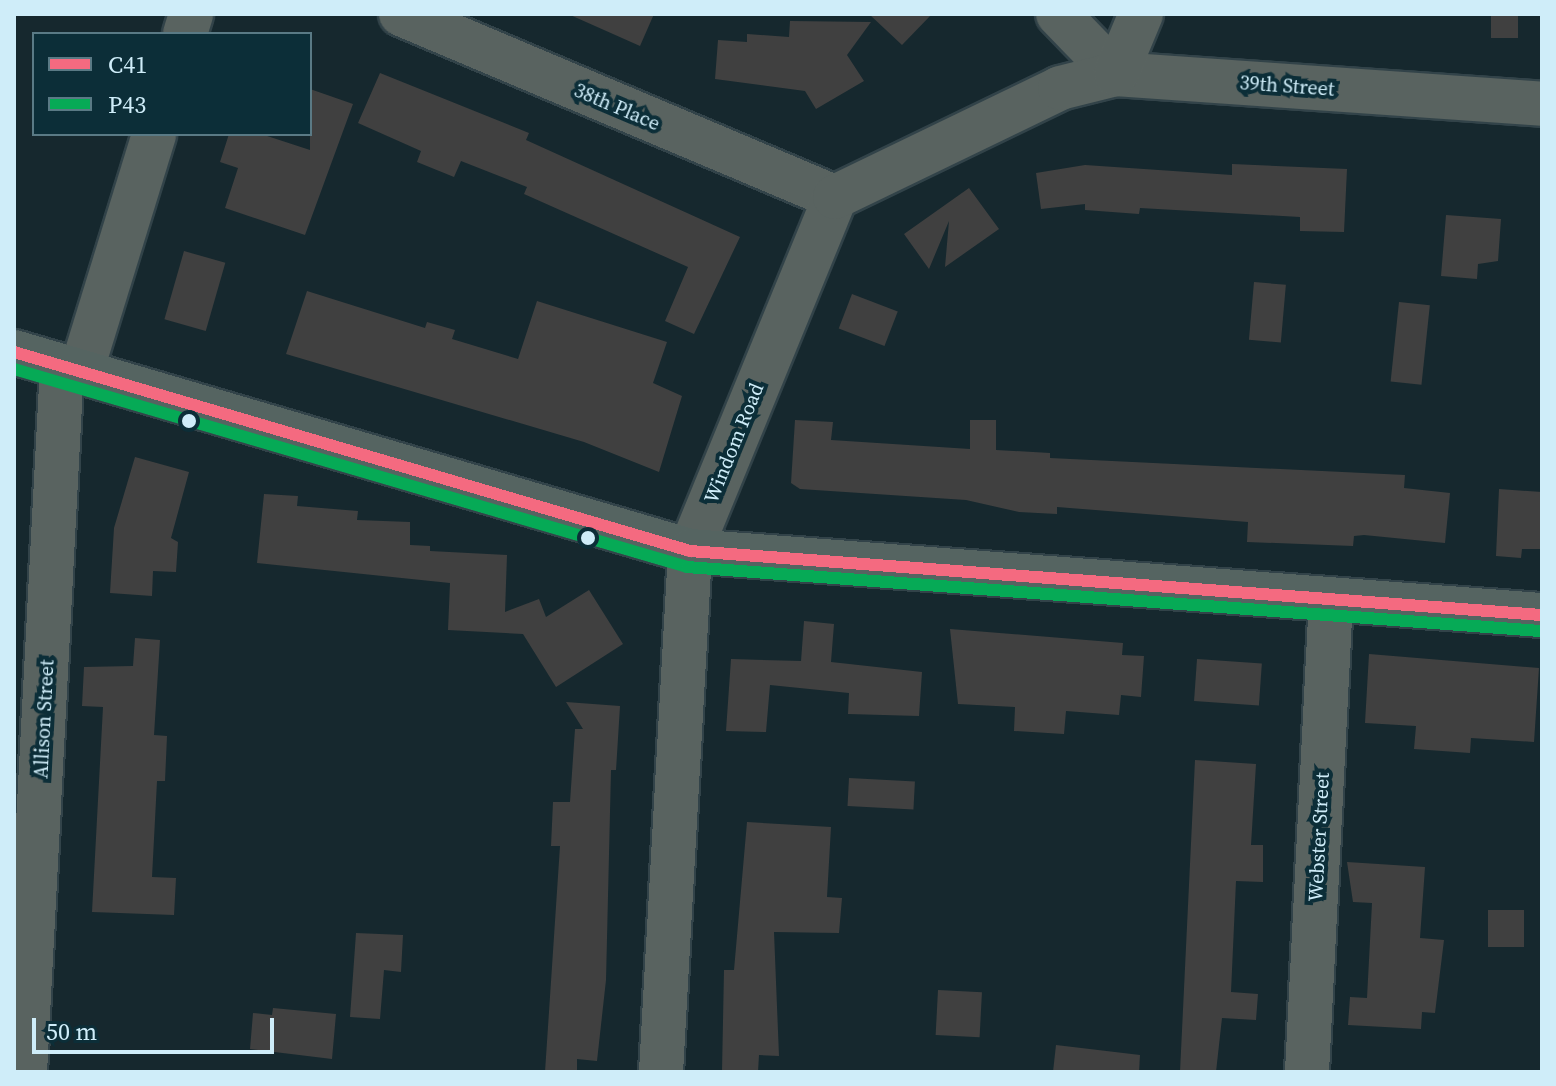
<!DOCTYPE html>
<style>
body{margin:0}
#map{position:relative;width:1556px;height:1086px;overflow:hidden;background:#16282e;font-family:"Source Serif 4",serif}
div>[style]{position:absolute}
.building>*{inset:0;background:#404040;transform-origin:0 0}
.roads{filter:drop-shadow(2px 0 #324349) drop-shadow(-2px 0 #324349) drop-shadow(0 2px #324349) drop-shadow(0 -2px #324349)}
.minor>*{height:44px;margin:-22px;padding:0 22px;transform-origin:22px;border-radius:22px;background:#596360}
.major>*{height:44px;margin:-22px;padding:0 22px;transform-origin:22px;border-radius:22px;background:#556461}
.bus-1>*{height:12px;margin:-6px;padding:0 6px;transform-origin:6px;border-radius:6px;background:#f46a80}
.bus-2>*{height:12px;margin:-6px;padding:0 6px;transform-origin:6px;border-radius:6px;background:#06aa56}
.dots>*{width:22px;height:22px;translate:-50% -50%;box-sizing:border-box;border:4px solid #0c2e38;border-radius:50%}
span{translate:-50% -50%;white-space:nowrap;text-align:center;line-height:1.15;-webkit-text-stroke:8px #0c2e38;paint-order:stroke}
.street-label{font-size:20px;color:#cfedf9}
.frame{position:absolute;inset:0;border:16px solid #cfedf9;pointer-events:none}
.legend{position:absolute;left:32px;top:32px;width:280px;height:104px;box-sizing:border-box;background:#0c2e38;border:2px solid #5a7a85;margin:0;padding:10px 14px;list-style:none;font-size:24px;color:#cfedf9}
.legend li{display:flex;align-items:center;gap:16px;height:40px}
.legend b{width:40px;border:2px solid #5a7a85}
.scale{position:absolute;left:32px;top:1018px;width:242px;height:36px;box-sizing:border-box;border:4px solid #cfedf9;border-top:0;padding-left:10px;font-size:24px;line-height:28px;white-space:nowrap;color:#cfedf9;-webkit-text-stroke:6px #0c2e38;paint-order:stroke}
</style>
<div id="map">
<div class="building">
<div style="clip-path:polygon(568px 14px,654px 14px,640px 46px)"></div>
<div style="clip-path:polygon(869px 14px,932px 14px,902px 45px)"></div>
<div style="left:1491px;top:14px;width:27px;height:24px"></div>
<div style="clip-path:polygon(790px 21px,871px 22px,847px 55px,864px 81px,816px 109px,805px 91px,715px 79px,718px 40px,747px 42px,747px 34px,789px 37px)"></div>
<div style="clip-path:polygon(380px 73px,529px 133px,526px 140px,740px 237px,694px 334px,665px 321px,688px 267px,524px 194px,527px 187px,461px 161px,454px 177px,417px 162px,421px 151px,358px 123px)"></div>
<div style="clip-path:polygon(310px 89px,353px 104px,305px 235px,225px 208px,238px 168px,220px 162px,229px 134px,261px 134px,310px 150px)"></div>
<div style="clip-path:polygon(1232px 164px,1347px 169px,1344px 232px,1300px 231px,1300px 217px,1140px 208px,1139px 214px,1085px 210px,1085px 204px,1041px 209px,1036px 173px,1085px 165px,1232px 175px)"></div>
<div style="clip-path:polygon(969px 188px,999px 229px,945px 267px,949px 221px,929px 269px,904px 234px)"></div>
<div style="clip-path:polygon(1446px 215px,1501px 219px,1498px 261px,1478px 264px,1477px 279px,1441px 276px)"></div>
<div style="left:184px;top:251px;width:43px;height:71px;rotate:16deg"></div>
<div style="left:1254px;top:282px;width:32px;height:58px;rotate:5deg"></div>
<div style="clip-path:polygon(307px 291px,425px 328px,427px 322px,455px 330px,452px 339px,518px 359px,537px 301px,667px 342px,653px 383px,682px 396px,659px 472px,584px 442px,286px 354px)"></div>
<div style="left:852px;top:294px;width:49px;height:37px;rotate:21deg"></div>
<div style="left:1399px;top:302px;width:31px;height:80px;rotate:6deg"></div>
<div style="clip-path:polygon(795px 420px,833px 422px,831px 440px,970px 449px,970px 420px,996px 420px,996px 450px,1050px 453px,1050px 458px,1405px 475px,1404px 488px,1450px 493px,1445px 543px,1364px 535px,1354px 536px,1353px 546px,1247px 542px,1248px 522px,1057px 507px,1057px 514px,1019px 512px,966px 500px,800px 489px,791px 483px)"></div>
<div style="clip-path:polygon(135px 457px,189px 472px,171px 538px,178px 542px,176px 572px,153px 571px,152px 596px,110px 593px,114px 528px)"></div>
<div style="clip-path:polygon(1499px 489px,1542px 492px,1542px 549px,1522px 549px,1521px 558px,1496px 556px)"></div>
<div style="clip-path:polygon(264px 494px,298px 496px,297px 506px,358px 511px,357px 520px,410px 522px,410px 545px,430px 546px,430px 551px,507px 555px,505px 612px,539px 599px,546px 617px,589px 590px,623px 644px,556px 687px,523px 634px,448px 630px,450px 583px,257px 563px)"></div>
<div style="clip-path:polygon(804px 621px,834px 624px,831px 662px,922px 672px,919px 716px,848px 714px,849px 693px,770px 685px,766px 732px,726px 731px,731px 659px,801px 661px)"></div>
<div style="clip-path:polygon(950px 629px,1123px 643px,1122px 655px,1144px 656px,1141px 697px,1121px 695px,1119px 715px,1066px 711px,1064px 734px,1014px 731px,1015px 707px,958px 704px)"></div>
<div style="clip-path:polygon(135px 638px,160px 640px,154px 735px,167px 736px,165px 781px,157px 781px,152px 877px,176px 878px,174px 915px,92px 912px,103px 707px,82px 706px,84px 667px,133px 666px)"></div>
<div style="clip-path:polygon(1369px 654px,1539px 668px,1534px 742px,1471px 738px,1470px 753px,1414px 749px,1416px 726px,1365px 723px)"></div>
<div style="left:1197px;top:659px;width:65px;height:42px;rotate:4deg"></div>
<div style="clip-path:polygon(566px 702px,620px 706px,616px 770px,611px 770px,606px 980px,597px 1061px,577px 1059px,577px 1072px,545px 1072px,560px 846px,551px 846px,553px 802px,570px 802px,575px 729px,583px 729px)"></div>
<div style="clip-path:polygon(1195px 760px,1256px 764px,1251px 845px,1263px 845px,1263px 882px,1236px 881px,1231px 992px,1258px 994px,1256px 1020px,1222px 1018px,1216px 1072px,1180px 1072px)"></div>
<div style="left:849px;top:778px;width:66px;height:28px;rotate:3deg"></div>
<div style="clip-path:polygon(747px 822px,831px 827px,827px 897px,842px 898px,839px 933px,774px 932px,779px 1056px,759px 1055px,758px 1072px,722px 1072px,724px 970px,734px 970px)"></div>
<div style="clip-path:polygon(1347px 862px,1425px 867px,1420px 938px,1444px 940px,1435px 1013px,1422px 1012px,1421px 1029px,1348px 1025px,1350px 997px,1367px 998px,1372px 903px,1353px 902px)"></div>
<div style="left:1488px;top:910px;width:36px;height:37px"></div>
<div style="clip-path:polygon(356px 933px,403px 935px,401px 972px,384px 970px,380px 1019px,350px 1017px)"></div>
<div style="left:938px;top:990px;width:44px;height:45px;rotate:3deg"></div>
<div style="clip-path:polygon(273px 1008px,336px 1014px,332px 1059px,250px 1049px,253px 1013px,272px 1015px)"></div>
<div style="clip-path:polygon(1056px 1045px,1140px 1055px,1139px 1072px,1053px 1072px)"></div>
</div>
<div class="roads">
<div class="minor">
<div style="left:401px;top:14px;width:471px;rotate:22.9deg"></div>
<div style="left:1058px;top:14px;width:83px;rotate:46deg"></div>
<div style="left:1116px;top:74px;width:427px;rotate:4deg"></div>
<div style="left:185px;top:34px;width:21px;rotate:-73deg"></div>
<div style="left:81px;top:372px;width:249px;rotate:-72.9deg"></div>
<div style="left:25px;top:1072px;width:706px;rotate:-87deg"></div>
<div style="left:661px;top:1072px;width:522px;rotate:-86.81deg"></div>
<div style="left:690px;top:551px;width:383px;rotate:-67.7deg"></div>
<div style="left:835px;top:197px;width:250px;rotate:-25.8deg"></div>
<div style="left:1060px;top:88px;width:58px;rotate:-14deg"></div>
<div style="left:1116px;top:74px;width:65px;rotate:-67.4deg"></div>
<div style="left:1307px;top:1072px;width:471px;rotate:-87.1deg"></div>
</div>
<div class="major">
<div style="left:14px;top:352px;width:705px;rotate:16.4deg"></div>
<div style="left:690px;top:551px;width:854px;rotate:4.3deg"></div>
</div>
</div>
<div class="bus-1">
<div style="left:14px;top:352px;width:705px;rotate:16.4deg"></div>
<div style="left:690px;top:551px;width:854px;rotate:4.3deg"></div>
</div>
<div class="bus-2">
<div style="left:14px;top:369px;width:702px;rotate:16.39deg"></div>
<div style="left:687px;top:567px;width:856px;rotate:4.29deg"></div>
</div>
<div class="dots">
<div style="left:189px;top:421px;background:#cfedf9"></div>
<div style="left:588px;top:538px;background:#cfedf9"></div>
</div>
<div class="street-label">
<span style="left:1287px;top:86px;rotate:4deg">39th Street</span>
<span style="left:617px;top:107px;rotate:23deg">38th Place</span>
<span style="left:734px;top:443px;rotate:-68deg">Windom Road</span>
<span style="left:44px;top:719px;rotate:-87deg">Allison Street</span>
<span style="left:1319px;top:837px;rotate:-87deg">Webster Street</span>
</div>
<div class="frame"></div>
<ul class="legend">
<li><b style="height:10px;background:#f46a80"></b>C41</li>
<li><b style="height:10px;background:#06aa56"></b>P43</li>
</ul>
<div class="scale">50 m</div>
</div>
